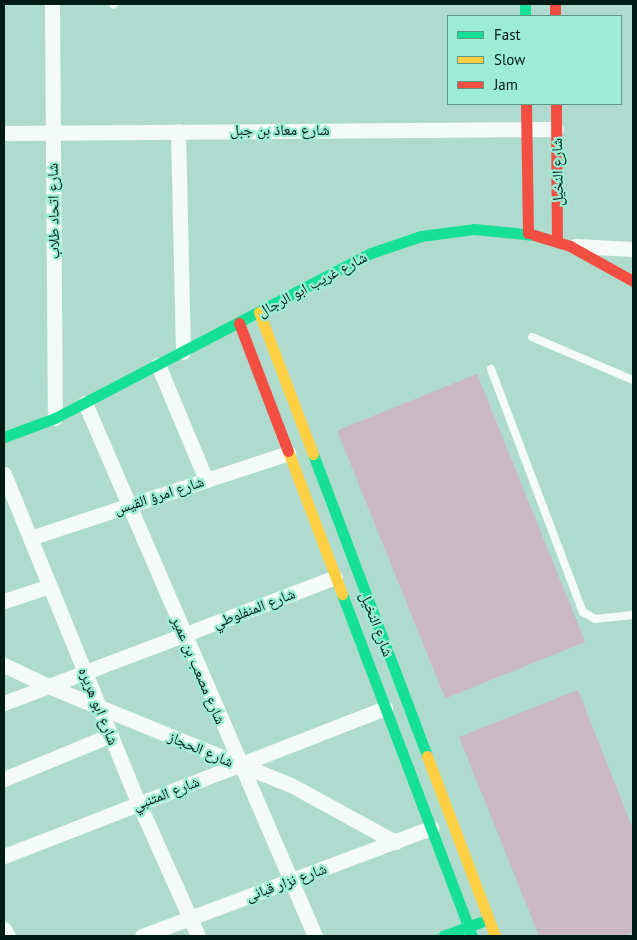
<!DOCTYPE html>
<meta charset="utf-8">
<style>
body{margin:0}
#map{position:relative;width:637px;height:940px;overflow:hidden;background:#afdbce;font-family:"PT Sans","Noto Naskh Arabic",sans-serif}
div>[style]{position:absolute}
.green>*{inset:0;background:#cab9c2;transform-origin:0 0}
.lane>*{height:8px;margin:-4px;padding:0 4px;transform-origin:4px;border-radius:4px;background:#f3faf8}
.street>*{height:15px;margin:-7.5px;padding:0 7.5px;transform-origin:7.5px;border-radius:7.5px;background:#f3faf8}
.fast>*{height:11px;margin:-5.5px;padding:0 5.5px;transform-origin:5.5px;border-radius:5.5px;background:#16e098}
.slow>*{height:11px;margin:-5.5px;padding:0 5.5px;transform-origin:5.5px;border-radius:5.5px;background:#ffcf43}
.jam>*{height:11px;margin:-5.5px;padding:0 5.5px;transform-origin:5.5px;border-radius:5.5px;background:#f24e42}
span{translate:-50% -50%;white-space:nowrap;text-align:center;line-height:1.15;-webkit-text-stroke:4.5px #9dedd5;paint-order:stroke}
.street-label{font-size:15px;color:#001b14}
.frame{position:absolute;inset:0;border:5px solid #001b14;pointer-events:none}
.legend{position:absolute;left:447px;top:15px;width:175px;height:90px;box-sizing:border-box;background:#9dedd5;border:1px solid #5e9988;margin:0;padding:6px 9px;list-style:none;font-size:15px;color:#001b14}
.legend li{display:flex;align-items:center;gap:10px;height:25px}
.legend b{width:25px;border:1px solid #5e9988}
</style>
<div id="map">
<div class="green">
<div style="left:477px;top:374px;width:289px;height:151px;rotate:68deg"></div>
<div style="clip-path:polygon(578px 690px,633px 829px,633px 933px,624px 936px,539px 936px,459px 737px)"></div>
</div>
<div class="lane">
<div style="left:113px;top:4px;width:1px;rotate:45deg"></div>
<div style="left:532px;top:337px;width:110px;rotate:23.1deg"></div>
<div style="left:491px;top:369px;width:260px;rotate:69.3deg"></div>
<div style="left:583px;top:612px;width:14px;rotate:30deg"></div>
<div style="left:595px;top:619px;width:38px;rotate:-6deg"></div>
</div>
<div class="street">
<div style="left:52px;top:4px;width:414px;rotate:89.6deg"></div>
<div style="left:178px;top:131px;width:221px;rotate:88.7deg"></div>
<div style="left:4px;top:133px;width:552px;rotate:-0.42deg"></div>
<div style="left:575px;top:246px;width:58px;rotate:3deg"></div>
<div style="left:158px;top:365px;width:125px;rotate:67.3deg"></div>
<div style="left:85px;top:403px;width:581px;rotate:66.66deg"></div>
<div style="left:4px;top:474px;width:357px;rotate:67.8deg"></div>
<div style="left:139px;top:804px;width:145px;rotate:65.9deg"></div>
<div style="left:30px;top:538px;width:272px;rotate:-18.2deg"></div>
<div style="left:4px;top:601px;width:48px;rotate:-18.1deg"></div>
<div style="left:4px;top:665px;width:49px;rotate:25.5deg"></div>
<div style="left:48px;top:686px;width:262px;rotate:22.2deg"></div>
<div style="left:291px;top:785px;width:119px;rotate:28.7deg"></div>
<div style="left:4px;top:703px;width:354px;rotate:-20.8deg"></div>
<div style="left:4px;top:779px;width:116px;rotate:-22.4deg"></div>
<div style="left:4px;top:856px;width:409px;rotate:-21.2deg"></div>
<div style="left:4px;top:929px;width:8px;rotate:60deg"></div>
<div style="left:142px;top:936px;width:309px;rotate:-20.5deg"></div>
</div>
<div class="fast">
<div style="left:525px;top:4px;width:12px;rotate:90deg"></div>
<div style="left:4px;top:437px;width:54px;rotate:-20.4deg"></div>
<div style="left:55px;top:418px;width:356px;rotate:-27.6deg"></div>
<div style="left:371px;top:253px;width:53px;rotate:-18.8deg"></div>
<div style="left:421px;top:236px;width:53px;rotate:-7.5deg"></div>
<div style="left:474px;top:229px;width:60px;rotate:5.7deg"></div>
<div style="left:313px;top:454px;width:323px;rotate:69.3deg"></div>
<div style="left:342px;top:594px;width:366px;rotate:69.2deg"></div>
<div style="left:443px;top:936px;width:40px;rotate:-20.2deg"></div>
</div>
<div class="slow">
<div style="left:259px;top:312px;width:152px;rotate:69.2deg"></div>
<div style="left:288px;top:451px;width:153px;rotate:69.3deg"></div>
<div style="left:427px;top:756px;width:192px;rotate:69.3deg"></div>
</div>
<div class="jam">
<div style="left:555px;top:4px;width:12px;rotate:90deg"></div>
<div style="left:526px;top:104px;width:129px;rotate:89.1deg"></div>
<div style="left:556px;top:104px;width:136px;rotate:89.6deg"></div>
<div style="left:534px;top:235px;width:38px;rotate:17deg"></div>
<div style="left:570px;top:246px;width:72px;rotate:29.1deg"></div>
<div style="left:239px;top:323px;width:137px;rotate:69.1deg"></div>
</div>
<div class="street-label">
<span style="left:280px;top:130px">شارع معاذ بن جبل</span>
<span style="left:557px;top:172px;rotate:-91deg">شارع النخيل</span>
<span style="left:53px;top:211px;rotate:-91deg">شارع اتحاد طلاب</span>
<span style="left:312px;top:284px;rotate:-28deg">شارع غريب ابو الرجال</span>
<span style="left:159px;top:495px;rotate:-18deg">شارع امرؤ القيس</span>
<span style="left:254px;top:608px;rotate:-21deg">شارع المنفلوطي</span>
<span style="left:377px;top:624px;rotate:69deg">شارع النخيل</span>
<span style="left:199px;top:670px;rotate:67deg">شارع مصعب بن عمير</span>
<span style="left:99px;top:706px;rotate:68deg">شارع ابو هريره</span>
<span style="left:201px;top:749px;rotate:23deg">شارع الحجاز</span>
<span style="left:166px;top:793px;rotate:-21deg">شارع المتنبي</span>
<span style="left:286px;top:882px;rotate:-20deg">شارع نزار قبانى</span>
</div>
<div class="frame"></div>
<ul class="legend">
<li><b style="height:6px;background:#16e098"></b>Fast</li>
<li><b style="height:6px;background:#ffcf43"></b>Slow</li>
<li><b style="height:6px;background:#f24e42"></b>Jam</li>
</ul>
</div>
